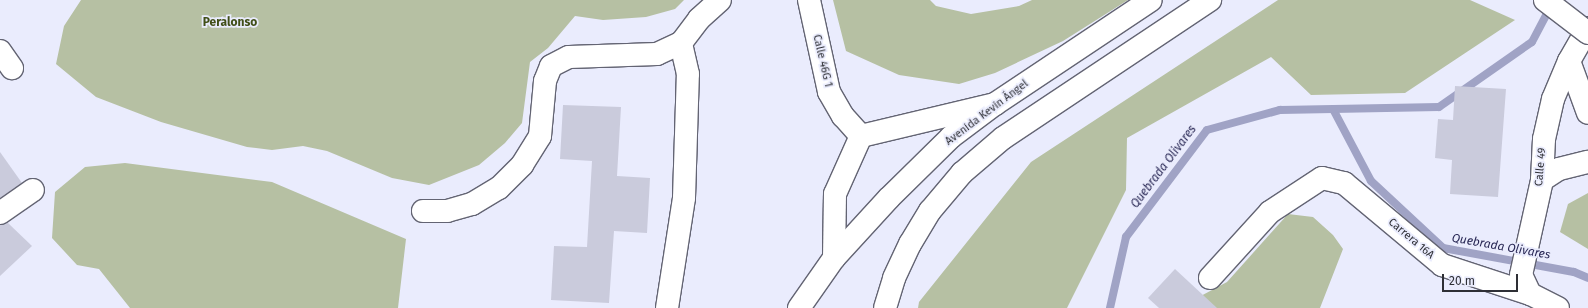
<!DOCTYPE html>
<meta charset="utf-8">
<style>
body{margin:0}
#map{position:relative;width:1588px;height:308px;overflow:hidden;background:#eaecfd;font-family:"Fira Sans",sans-serif}
div>[style]{position:absolute}
.green>*{inset:0;background:#b6c0a3}
.stream>*{height:8px;margin:-4px;padding:0 4px;transform-origin:4px;border-radius:4px;background:#a0a3c5}
.building>*{inset:0;background:#cacbdc}
.roads{filter:drop-shadow(1px 0 #636473) drop-shadow(-1px 0 #636473) drop-shadow(0 1px #636473) drop-shadow(0 -1px #636473)}
.minor>*{height:22px;margin:-11px;padding:0 11px;transform-origin:11px;border-radius:11px;background:#fff}
.secondary>*{height:22px;margin:-11px;padding:0 11px;transform-origin:11px;border-radius:11px;background:#fff}
.primary>*{height:22px;margin:-11px;padding:0 11px;transform-origin:11px;border-radius:11px;background:#fff}
.bridges{filter:drop-shadow(1px 0 #636473) drop-shadow(-1px 0 #636473) drop-shadow(0 1px #636473) drop-shadow(0 -1px #636473)}
.primary-bridge>*{height:22px;margin:-11px;padding:0 11px;transform-origin:11px;border-radius:11px;background:#fff}
span{translate:-50% -50%;white-space:nowrap;text-align:center;line-height:1.15;-webkit-text-stroke:3.5px #eaecfd;paint-order:stroke}
.street-label{font-size:11px;color:#2e2f35}
.neighbourhood-label{font-size:12px;color:#414f18;font-weight:700}
.water-label{font-size:12px;color:#292855;font-style:italic}
.scale{position:absolute;left:1442px;top:274px;width:76px;height:18px;box-sizing:border-box;border:2px solid #2e2f35;border-top:0;padding-left:5px;font-size:12px;line-height:14px;white-space:nowrap;color:#2e2f35;-webkit-text-stroke:3px #eaecfd;paint-order:stroke}
</style>
<div id="map">
<div class="green">
<div style="clip-path:polygon(81px 0,684px 0,675px 9px,646px 17px,603px 20px,575px 16px,548px 48px,530px 62px,522px 123px,505px 143px,479px 165px,429px 185px,392px 178px,327px 151px,303px 146px,272px 150px,247px 147px,161px 122px,96px 97px,56px 64px,64px 26px)"></div>
<div style="clip-path:polygon(833px 0,930px 0,936px 6px,971px 14px,1019px 6px,1032px 0,1128px 0,1063px 41px,995px 73px,959px 84px,899px 75px,846px 51px)"></div>
<div style="clip-path:polygon(1278px 0,1470px 0,1515px 20px,1405px 93px,1311px 95px,1271px 57px,1127px 138px,1126px 190px,1067px 308px,918px 308px,919px 302px,1031px 162px)"></div>
<div style="clip-path:polygon(125px 163px,272px 182px,406px 239px,398px 308px,130px 308px,99px 269px,77px 265px,52px 238px,55px 192px,85px 167px)"></div>
<div style="clip-path:polygon(1588px 193px,1588px 249px,1560px 232px,1568px 204px)"></div>
<div style="clip-path:polygon(1288px 214px,1313px 217px,1333px 235px,1343px 249px,1320px 308px,1195px 308px,1197px 298px,1227px 282px)"></div>
</div>
<div class="stream">
<div style="left:1334px;top:111px;width:79px;rotate:62.1deg"></div>
<div style="left:1371px;top:181px;width:98px;rotate:42.9deg"></div>
<div style="left:1443px;top:248px;width:133px;rotate:10.4deg"></div>
<div style="left:1574px;top:272px;width:15px;rotate:23deg"></div>
<div style="left:1110px;top:308px;width:73px;rotate:-77.3deg"></div>
<div style="left:1126px;top:237px;width:134px;rotate:-52.9deg"></div>
<div style="left:1207px;top:130px;width:76px;rotate:-15.3deg"></div>
<div style="left:1280px;top:110px;width:159px;rotate:-1.1deg"></div>
<div style="left:1439px;top:107px;width:113px;rotate:-35deg"></div>
<div style="left:1532px;top:42px;width:41px;rotate:-62.2deg"></div>
</div>
<div class="building">
<div style="clip-path:polygon(1455px 86px,1506px 89px,1498px 197px,1450px 194px,1452px 160px,1435px 158px,1438px 119px,1453px 120px)"></div>
<div style="clip-path:polygon(563px 105px,621px 107px,617px 176px,650px 178px,647px 233px,614px 231px,609px 303px,551px 300px,554px 246px,587px 247px,592px 161px,560px 159px)"></div>
<div style="clip-path:polygon(0 152px,22px 183px,0 198px)"></div>
<div style="clip-path:polygon(8px 223px,32px 246px,0 276px,0 225px)"></div>
<div style="clip-path:polygon(1175px 269px,1217px 308px,1159px 308px,1148px 298px)"></div>
</div>
<div class="roads">
<div class="minor">
<div style="left:809px;top:0;width:94px;rotate:77.7deg"></div>
<div style="left:829px;top:92px;width:28px;rotate:60deg"></div>
<div style="left:843px;top:116px;width:27px;rotate:48deg"></div>
<div style="left:0;top:51px;width:21px;rotate:55deg"></div>
<div style="left:861px;top:136px;width:138px;rotate:-13.4deg"></div>
<div style="left:423px;top:211px;width:24px"></div>
<div style="left:447px;top:211px;width:26px;rotate:-16deg"></div>
<div style="left:472px;top:204px;width:31px;rotate:-31deg"></div>
<div style="left:499px;top:188px;width:33px;rotate:-45deg"></div>
<div style="left:522px;top:165px;width:34px;rotate:-58deg"></div>
<div style="left:540px;top:136px;width:55px;rotate:-84.8deg"></div>
<div style="left:545px;top:81px;width:16px;rotate:-68deg"></div>
<div style="left:551px;top:66px;width:20px;rotate:-27deg"></div>
<div style="left:569px;top:57px;width:88px;rotate:-2deg"></div>
<div style="left:657px;top:54px;width:26px;rotate:-25deg"></div>
<div style="left:681px;top:43px;width:30px;rotate:-53deg"></div>
<div style="left:699px;top:19px;width:28px;rotate:-42deg"></div>
<div style="left:0;top:213px;width:40px;rotate:-34.9deg"></div>
<div style="left:834px;top:258px;width:64px;rotate:-89.1deg"></div>
<div style="left:835px;top:194px;width:64px;rotate:-65.9deg"></div>
<div style="left:1210px;top:278px;width:89px;rotate:-47.7deg"></div>
<div style="left:1270px;top:212px;width:62px;rotate:-33.2deg"></div>
<div style="left:1322px;top:178px;width:23px;rotate:13deg"></div>
<div style="left:1344px;top:183px;width:128px;rotate:39.9deg"></div>
<div style="left:1442px;top:265px;width:93px;rotate:18.2deg"></div>
<div style="left:667px;top:308px;width:111px;rotate:-81.2deg"></div>
<div style="left:684px;top:198px;width:124px;rotate:-88.2deg"></div>
<div style="left:688px;top:74px;width:32px;rotate:-103deg"></div>
</div>
<div class="secondary">
<div style="left:1558px;top:308px;width:31px;rotate:-153deg"></div>
<div style="left:1530px;top:294px;width:21px;rotate:-115deg"></div>
<div style="left:1521px;top:275px;width:97px;rotate:-77.5deg"></div>
<div style="left:1542px;top:180px;width:41px;rotate:-87.2deg"></div>
<div style="left:1544px;top:139px;width:41px;rotate:-77.3deg"></div>
<div style="left:1553px;top:99px;width:41px;rotate:-67.2deg"></div>
<div style="left:1569px;top:61px;width:38px;rotate:-60deg"></div>
</div>
<div class="primary">
<div style="left:1569px;top:61px;width:55px;rotate:69.9deg"></div>
<div style="left:1542px;top:180px;width:20px;rotate:-33deg"></div>
<div style="left:1559px;top:169px;width:30px;rotate:-14deg"></div>
<div style="left:799px;top:308px;width:61px;rotate:-55deg"></div>
<div style="left:834px;top:258px;width:81px;rotate:-47.5deg"></div>
<div style="left:889px;top:198px;width:87px;rotate:-44.5deg"></div>
<div style="left:951px;top:137px;width:55px;rotate:-36.9deg"></div>
<div style="left:995px;top:104px;width:187px;rotate:-33.7deg"></div>
<div style="left:885px;top:308px;width:31px;rotate:-73deg"></div>
<div style="left:894px;top:278px;width:38px;rotate:-65deg"></div>
<div style="left:910px;top:244px;width:39px;rotate:-59deg"></div>
<div style="left:930px;top:211px;width:50px;rotate:-49.9deg"></div>
<div style="left:962px;top:173px;width:54px;rotate:-40.5deg"></div>
<div style="left:1003px;top:138px;width:249px;rotate:-33.7deg"></div>
</div>
</div>
<div class="bridges">
<div class="primary-bridge">
<div style="left:1545px;top:0;width:54px;rotate:37.5deg"></div>
</div>
</div>
<div class="street-label">
<span style="left:822px;top:61px;rotate:77deg">Calle 46G 1</span>
<span style="left:987px;top:113px;rotate:-37deg">Avenida Kevin Ángel</span>
<span style="left:1541px;top:167px;rotate:-85deg">Calle 49</span>
<span style="left:1411px;top:239px;rotate:40deg">Carrera 16A</span>
</div>
<div class="neighbourhood-label">
<span style="left:230px;top:23px">Peralonso</span>
</div>
<div class="water-label">
<span style="left:1164px;top:167px;rotate:-53deg">Quebrada Olivares</span>
<span style="left:1501px;top:247px;rotate:10deg">Quebrada Olivares</span>
</div>
<div class="scale">20 m</div>
</div>
